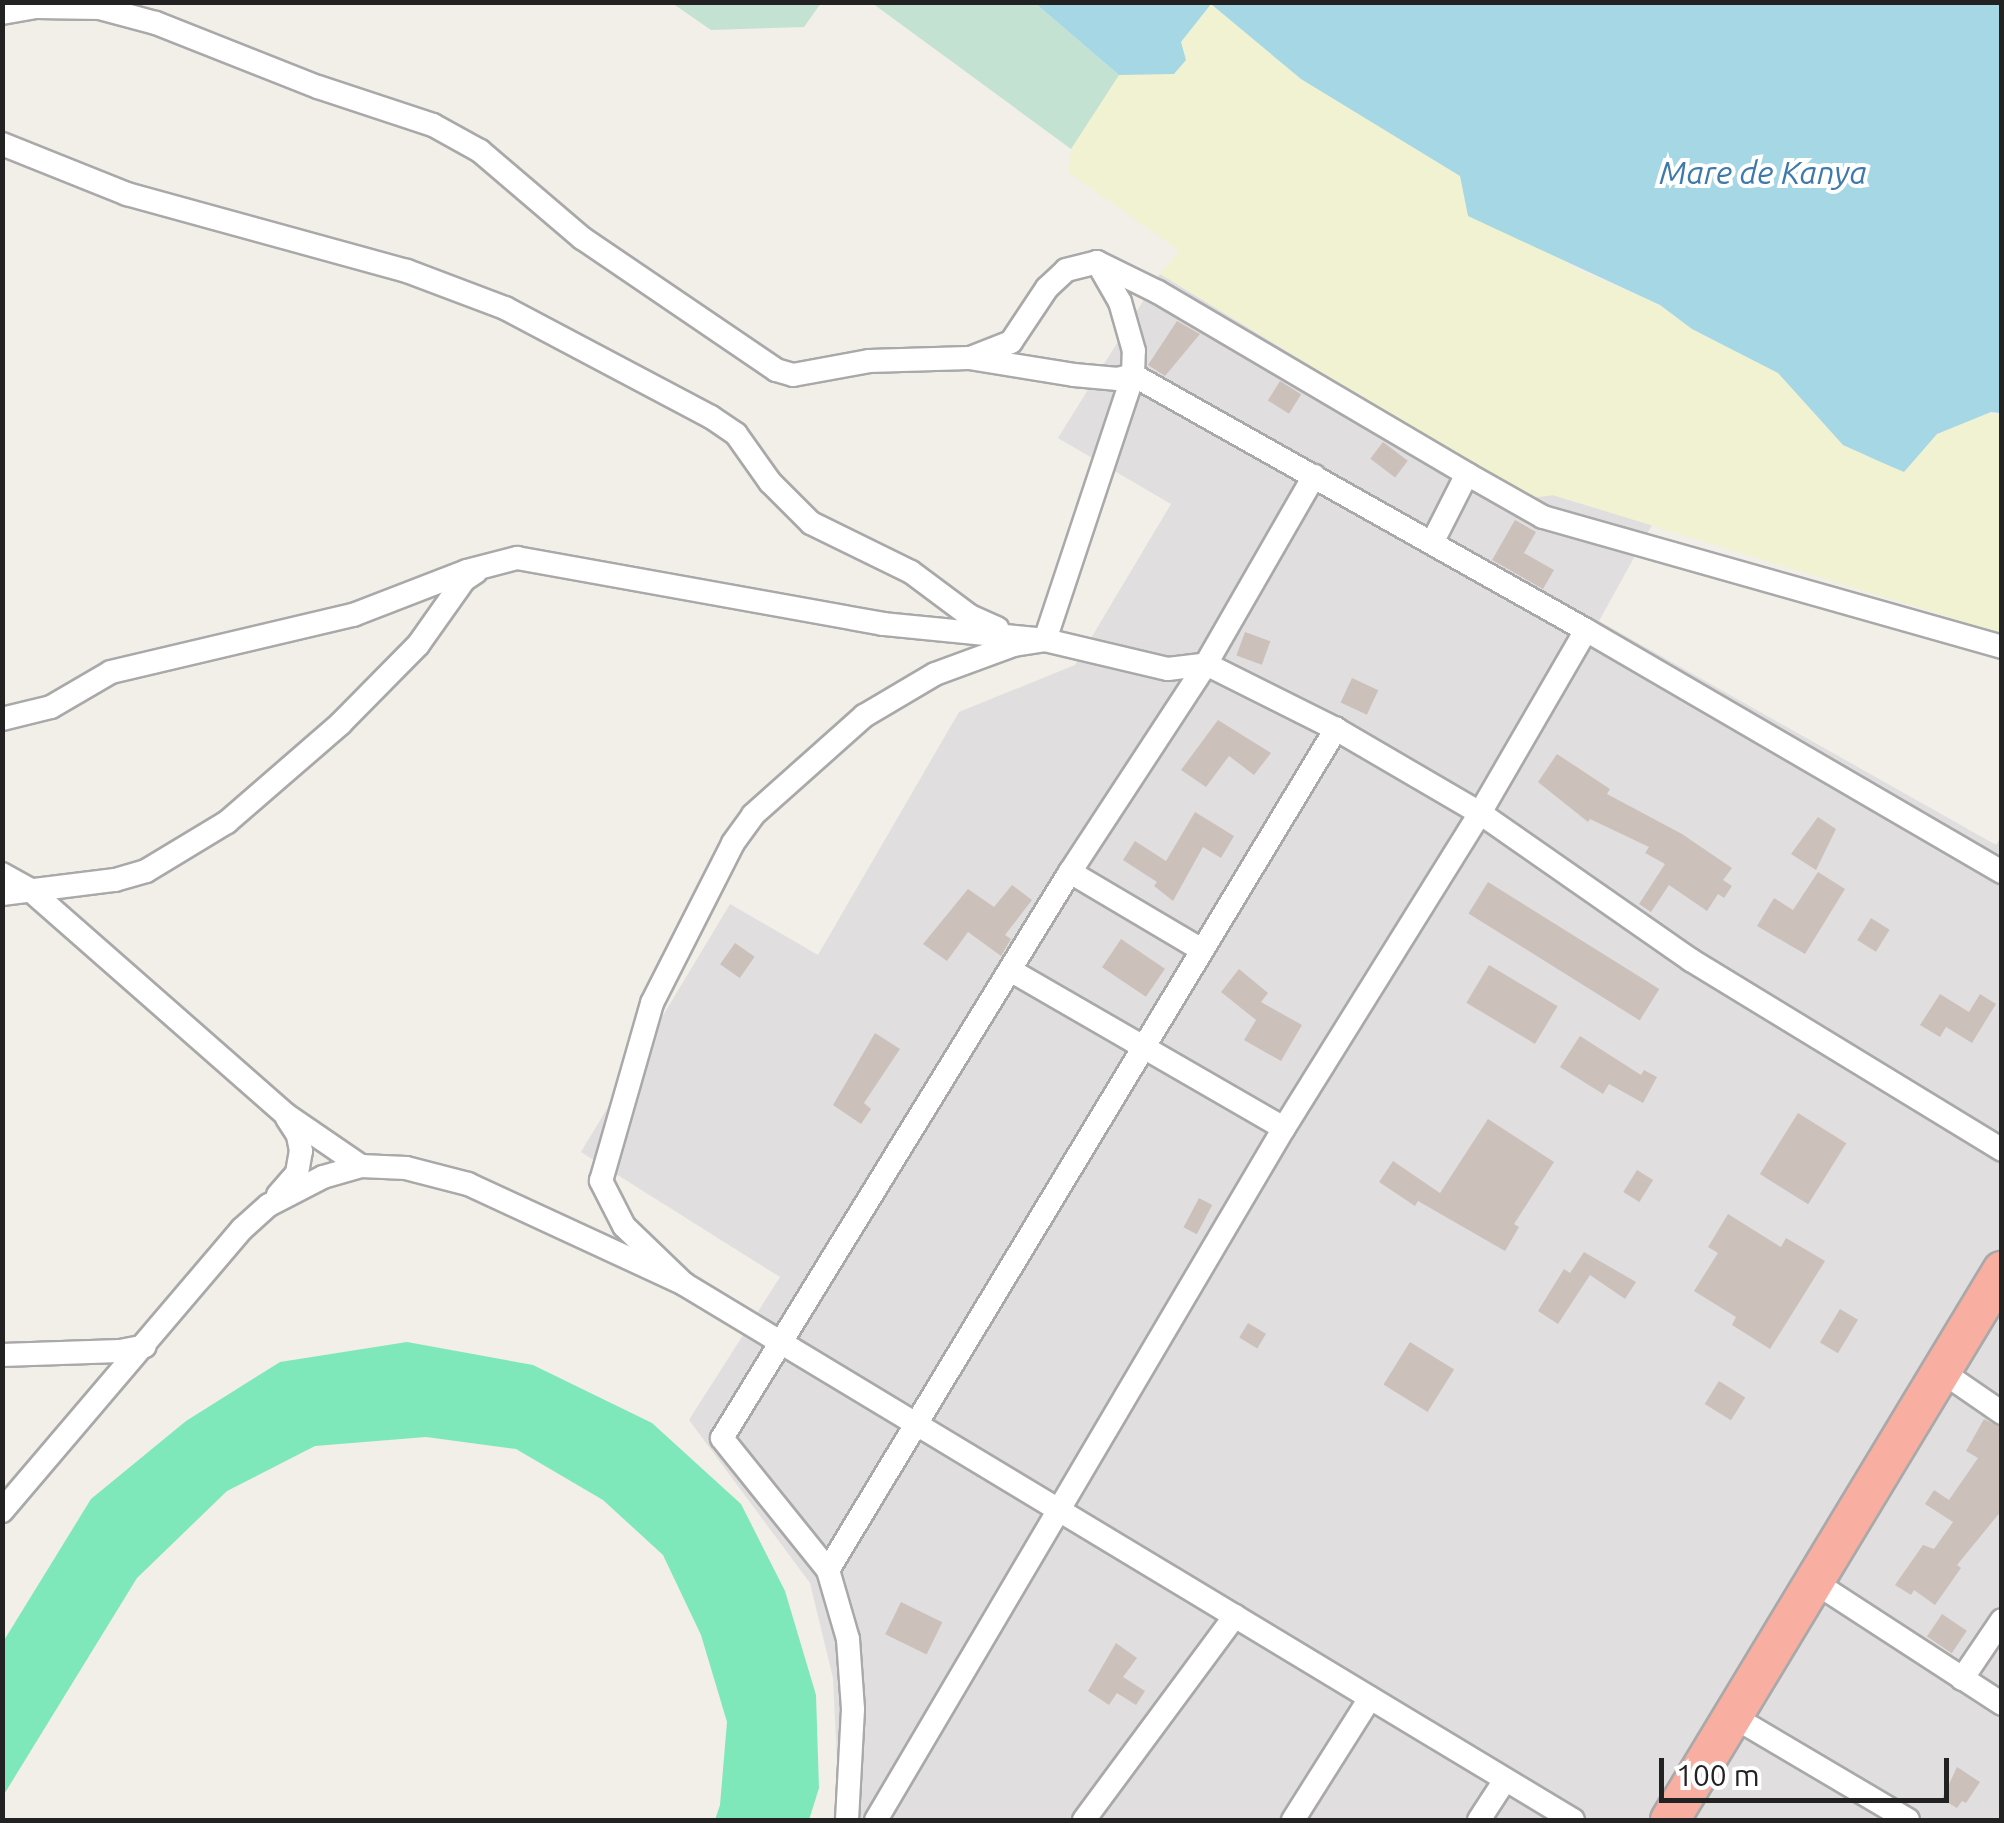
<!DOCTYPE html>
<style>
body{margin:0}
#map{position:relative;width:2004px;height:1823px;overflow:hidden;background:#f2eee8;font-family:Ubuntu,sans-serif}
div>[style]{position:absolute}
.residential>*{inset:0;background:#e0dedf}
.farmland>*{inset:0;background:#f1f2d2}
.wetland>*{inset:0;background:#c3e2d2}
.pitch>*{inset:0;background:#7fe8bb}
.water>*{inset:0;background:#a5d8e4}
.building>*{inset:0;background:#cbc1ba;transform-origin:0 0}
.roads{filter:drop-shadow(2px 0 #a9a9a9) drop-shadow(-2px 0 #a9a9a9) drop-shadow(0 2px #a9a9a9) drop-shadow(0 -2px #a9a9a9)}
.minor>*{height:22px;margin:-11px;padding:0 11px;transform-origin:11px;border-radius:11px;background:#fff}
.trunk>*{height:38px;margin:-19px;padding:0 19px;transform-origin:19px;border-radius:19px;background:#f8aea0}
span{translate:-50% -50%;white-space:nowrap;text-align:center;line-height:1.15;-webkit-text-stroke:8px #fff;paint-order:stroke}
.water-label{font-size:32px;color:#3e79ab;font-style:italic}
.frame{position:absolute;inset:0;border:5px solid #222;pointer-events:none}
.scale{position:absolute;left:1659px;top:1758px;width:290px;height:45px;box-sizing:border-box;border:5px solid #222;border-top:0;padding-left:12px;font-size:30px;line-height:35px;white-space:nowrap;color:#222;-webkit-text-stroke:8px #fff;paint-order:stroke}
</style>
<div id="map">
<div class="residential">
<div style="clip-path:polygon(1160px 274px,1528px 498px,1553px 495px,1652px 525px,1599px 621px,1996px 845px,2001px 837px,2001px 1820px,832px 1820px,839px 1799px,833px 1678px,810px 1583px,689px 1420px,780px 1277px,581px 1152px,730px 904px,818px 955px,959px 712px,1075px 665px,1171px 504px,1058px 438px)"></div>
</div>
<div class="farmland">
<div style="clip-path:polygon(1210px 3px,1301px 79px,1460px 176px,1574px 268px,1660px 305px,1692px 329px,1778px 373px,1843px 445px,1904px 472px,1937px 434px,1986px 414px,2001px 415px,2001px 633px,1553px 495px,1529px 498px,1160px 274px,1180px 251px,1068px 172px,1071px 149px,1119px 75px,1174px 73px,1181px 42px)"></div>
</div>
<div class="wetland">
<div style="clip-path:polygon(672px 3px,821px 3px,804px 27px,711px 30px)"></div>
<div style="clip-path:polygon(872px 3px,1035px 3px,1119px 75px,1071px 149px)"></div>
</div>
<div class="pitch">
<div style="clip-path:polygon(407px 1342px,533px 1365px,652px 1423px,741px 1504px,785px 1591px,816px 1695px,819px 1788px,809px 1820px,715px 1820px,720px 1805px,727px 1722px,701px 1635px,663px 1555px,603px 1500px,516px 1449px,426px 1437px,315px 1446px,227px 1491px,137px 1578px,3px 1796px,3px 1642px,91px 1499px,186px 1421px,280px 1362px)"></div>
</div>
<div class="water">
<div style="clip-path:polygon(1035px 3px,2001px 3px,2001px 413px,1991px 412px,1937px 434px,1904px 472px,1883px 463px,1843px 445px,1778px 373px,1692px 329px,1660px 305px,1468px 216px,1460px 176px,1301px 79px,1211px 4px,1181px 42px,1186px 60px,1174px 74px,1119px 75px)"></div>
</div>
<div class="building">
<div style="clip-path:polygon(1177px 321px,1200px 334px,1165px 376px,1148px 365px)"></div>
<div style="left:1280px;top:381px;width:25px;height:23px;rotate:32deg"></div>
<div style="left:1383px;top:442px;width:31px;height:21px;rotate:37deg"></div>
<div style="clip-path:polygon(1515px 520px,1536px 532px,1524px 553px,1554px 570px,1543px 589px,1492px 560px)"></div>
<div style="left:1245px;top:632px;width:27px;height:25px;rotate:20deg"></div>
<div style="left:1352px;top:678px;width:29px;height:27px;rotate:25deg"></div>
<div style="clip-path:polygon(1218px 720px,1271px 753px,1254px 775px,1229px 756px,1206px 787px,1181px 770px)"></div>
<div style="clip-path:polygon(1557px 754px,1610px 789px,1607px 794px,1682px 834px,1732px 868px,1723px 880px,1732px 886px,1724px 898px,1718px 894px,1707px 911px,1669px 885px,1651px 912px,1639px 904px,1665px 864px,1645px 853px,1649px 847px,1590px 819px,1588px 822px,1538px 782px)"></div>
<div style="clip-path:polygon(1195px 812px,1234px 836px,1221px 858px,1203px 847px,1173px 901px,1154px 886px,1157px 882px,1123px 860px,1135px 841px,1166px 861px)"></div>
<div style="clip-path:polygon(1818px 817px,1836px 829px,1816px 870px,1791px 854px)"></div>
<div style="clip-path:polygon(1818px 872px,1845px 889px,1805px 954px,1757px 926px,1774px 898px,1793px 910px)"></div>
<div style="left:1488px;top:882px;width:202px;height:37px;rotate:32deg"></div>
<div style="clip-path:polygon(1012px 885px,1032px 900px,1005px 935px,1011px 939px,1001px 956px,968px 932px,947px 961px,923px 944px,968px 889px,994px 907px)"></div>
<div style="left:1871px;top:918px;width:22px;height:26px;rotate:32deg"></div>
<div style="left:1121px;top:939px;width:53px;height:34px;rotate:34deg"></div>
<div style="left:735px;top:943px;width:24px;height:26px;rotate:35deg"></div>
<div style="left:1489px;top:965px;width:80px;height:44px;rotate:31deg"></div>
<div style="clip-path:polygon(1239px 969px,1268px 993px,1261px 1002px,1302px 1025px,1281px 1061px,1244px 1040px,1256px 1020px,1221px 992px)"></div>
<div style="clip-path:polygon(1940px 994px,1969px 1012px,1980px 994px,1996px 1004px,1972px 1043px,1946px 1027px,1940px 1037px,1920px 1025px)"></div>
<div style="clip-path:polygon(875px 1033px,900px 1049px,864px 1103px,871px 1109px,861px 1124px,833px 1105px)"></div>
<div style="clip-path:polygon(1580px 1036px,1641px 1075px,1644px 1070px,1657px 1077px,1643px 1103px,1609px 1084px,1603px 1094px,1560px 1067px)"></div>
<div style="left:1798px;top:1113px;width:57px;height:72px;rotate:32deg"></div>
<div style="clip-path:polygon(1488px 1119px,1554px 1162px,1514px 1224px,1519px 1227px,1505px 1251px,1418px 1201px,1415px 1206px,1379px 1182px,1393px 1161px,1440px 1193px)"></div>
<div style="left:1637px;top:1170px;width:19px;height:26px;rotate:32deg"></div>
<div style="left:1199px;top:1198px;width:15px;height:33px;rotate:28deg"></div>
<div style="clip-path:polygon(1728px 1214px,1781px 1247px,1786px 1238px,1825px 1261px,1770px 1349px,1732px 1325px,1736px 1317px,1694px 1291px,1718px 1253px,1708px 1247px)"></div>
<div style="clip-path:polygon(1584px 1252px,1636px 1282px,1625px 1299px,1590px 1275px,1558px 1324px,1538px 1311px,1564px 1269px,1570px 1273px)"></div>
<div style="left:1840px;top:1309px;width:21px;height:39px;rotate:31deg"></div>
<div style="left:1248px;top:1323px;width:21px;height:17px;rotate:31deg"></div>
<div style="left:1410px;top:1342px;width:52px;height:50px;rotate:32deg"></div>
<div style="left:1719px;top:1381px;width:31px;height:27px;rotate:32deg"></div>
<div style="clip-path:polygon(1984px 1419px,2002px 1428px,2002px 1510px,1957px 1565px,1961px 1568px,1935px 1605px,1914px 1590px,1911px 1595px,1895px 1585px,1923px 1545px,1934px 1549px,1953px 1522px,1925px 1504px,1934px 1490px,1949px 1500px,1978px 1458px,1966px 1451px)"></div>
<div style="left:901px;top:1602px;width:46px;height:36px;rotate:26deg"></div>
<div style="left:1942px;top:1614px;width:30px;height:27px;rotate:34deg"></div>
<div style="clip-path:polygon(1116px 1643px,1137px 1658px,1123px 1677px,1145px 1691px,1136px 1705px,1117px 1693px,1109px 1705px,1088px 1691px)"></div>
<div style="clip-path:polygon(1957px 1767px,1980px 1782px,1966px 1803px,1962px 1801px,1957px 1808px,1942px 1799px)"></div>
</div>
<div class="roads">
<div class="minor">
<div style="left:2px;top:13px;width:36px;rotate:-10deg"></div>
<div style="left:37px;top:7px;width:63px;rotate:0.9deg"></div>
<div style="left:100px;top:8px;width:58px;rotate:15deg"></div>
<div style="left:156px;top:23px;width:174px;rotate:21.6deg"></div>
<div style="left:318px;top:87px;width:121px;rotate:18.3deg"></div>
<div style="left:433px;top:125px;width:54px;rotate:29deg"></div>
<div style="left:480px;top:151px;width:134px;rotate:40.5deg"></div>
<div style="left:582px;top:238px;width:235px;rotate:34.2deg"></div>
<div style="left:776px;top:370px;width:18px;rotate:16deg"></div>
<div style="left:793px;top:375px;width:77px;rotate:-10.4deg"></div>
<div style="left:869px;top:361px;width:100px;rotate:-1.7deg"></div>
<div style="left:969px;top:358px;width:106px;rotate:9.2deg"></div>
<div style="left:1074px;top:375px;width:44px;rotate:5.2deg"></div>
<div style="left:1118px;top:379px;width:16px;rotate:-15deg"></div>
<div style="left:1133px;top:375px;width:520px;rotate:29.38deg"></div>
<div style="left:1586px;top:630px;width:481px;rotate:30.2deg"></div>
<div style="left:2px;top:144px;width:135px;rotate:21.8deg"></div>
<div style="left:127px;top:194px;width:290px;rotate:15.4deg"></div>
<div style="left:407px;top:271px;width:105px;rotate:20.7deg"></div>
<div style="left:505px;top:308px;width:233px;rotate:27.9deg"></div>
<div style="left:711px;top:417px;width:30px;rotate:34deg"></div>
<div style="left:736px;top:434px;width:59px;rotate:54.7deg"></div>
<div style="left:770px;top:482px;width:58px;rotate:45deg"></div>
<div style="left:811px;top:523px;width:111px;rotate:26.1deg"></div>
<div style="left:911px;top:572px;width:74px;rotate:36.7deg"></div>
<div style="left:970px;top:616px;width:30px;rotate:24deg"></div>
<div style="left:973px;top:357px;width:41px;rotate:-21.5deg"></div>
<div style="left:1011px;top:342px;width:65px;rotate:-56.3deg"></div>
<div style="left:1047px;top:288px;width:26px;rotate:-43deg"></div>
<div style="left:1066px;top:270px;width:32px;rotate:-14deg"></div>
<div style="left:1097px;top:262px;width:68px;rotate:26.2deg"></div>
<div style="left:1158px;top:292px;width:359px;rotate:30.5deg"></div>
<div style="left:1432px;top:543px;width:77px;rotate:-63.1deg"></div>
<div style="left:1467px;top:474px;width:87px;rotate:29.5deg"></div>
<div style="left:1543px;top:517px;width:477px;rotate:15.8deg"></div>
<div style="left:2px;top:719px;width:50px;rotate:-13.8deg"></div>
<div style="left:51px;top:707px;width:69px;rotate:-30.3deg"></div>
<div style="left:111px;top:672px;width:249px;rotate:-13.3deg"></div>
<div style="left:353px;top:615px;width:122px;rotate:-21.1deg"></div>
<div style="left:467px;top:571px;width:52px;rotate:-14.6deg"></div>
<div style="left:517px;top:558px;width:372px;rotate:10.2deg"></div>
<div style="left:883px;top:624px;width:163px;rotate:5.6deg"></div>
<div style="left:1045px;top:640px;width:279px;rotate:-71.6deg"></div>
<div style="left:1133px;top:375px;width:24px;rotate:-88deg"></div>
<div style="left:1134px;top:351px;width:51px;rotate:-105.9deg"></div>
<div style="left:1120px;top:302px;width:46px;rotate:-119.9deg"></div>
<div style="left:1070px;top:872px;width:153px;rotate:30.6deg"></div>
<div style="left:2px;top:874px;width:31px;rotate:29deg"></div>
<div style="left:29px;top:889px;width:341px;rotate:41.3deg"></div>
<div style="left:285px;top:1114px;width:92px;rotate:34.4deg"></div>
<div style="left:361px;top:1166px;width:45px;rotate:2.5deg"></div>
<div style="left:406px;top:1168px;width:64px;rotate:14.5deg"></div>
<div style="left:468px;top:1184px;width:238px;rotate:24.8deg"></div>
<div style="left:684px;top:1284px;width:1038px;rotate:31.09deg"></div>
<div style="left:2px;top:894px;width:114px;rotate:-7.1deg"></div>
<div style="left:115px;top:880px;width:32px;rotate:-16deg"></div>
<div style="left:146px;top:871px;width:95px;rotate:-31.2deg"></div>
<div style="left:227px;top:822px;width:150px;rotate:-40.9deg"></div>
<div style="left:340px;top:724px;width:111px;rotate:-45.4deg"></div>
<div style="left:418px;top:645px;width:80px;rotate:-54.7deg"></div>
<div style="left:464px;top:580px;width:14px;rotate:-34deg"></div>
<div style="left:1010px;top:970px;width:316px;rotate:30deg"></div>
<div style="left:278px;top:1195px;width:29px;rotate:-49deg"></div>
<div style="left:297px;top:1173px;width:22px;rotate:-80deg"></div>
<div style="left:301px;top:1151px;width:16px;rotate:-101deg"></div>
<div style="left:298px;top:1135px;width:20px;rotate:-123deg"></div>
<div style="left:684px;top:1284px;width:83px;rotate:-136deg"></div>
<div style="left:624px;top:1226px;width:51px;rotate:-117.1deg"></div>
<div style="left:601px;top:1181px;width:185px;rotate:-74deg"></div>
<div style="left:652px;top:1003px;width:179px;rotate:-63.1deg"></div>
<div style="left:733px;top:843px;width:34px;rotate:-54deg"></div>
<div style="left:753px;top:815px;width:149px;rotate:-41.7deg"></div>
<div style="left:864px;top:716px;width:82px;rotate:-30.6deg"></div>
<div style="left:935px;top:674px;width:84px;rotate:-20.2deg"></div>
<div style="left:1014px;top:645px;width:31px;rotate:-9deg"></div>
<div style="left:1045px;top:640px;width:126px;rotate:13.3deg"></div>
<div style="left:1168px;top:669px;width:38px;rotate:-7deg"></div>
<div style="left:1206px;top:664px;width:145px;rotate:26.6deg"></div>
<div style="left:1336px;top:729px;width:167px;rotate:30.3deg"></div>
<div style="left:1480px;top:813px;width:257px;rotate:34.9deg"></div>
<div style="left:1691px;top:960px;width:364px;rotate:31.4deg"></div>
<div style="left:2px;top:1355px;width:118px;rotate:-1.9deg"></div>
<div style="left:120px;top:1351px;width:25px;rotate:-11deg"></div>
<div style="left:1941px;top:1371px;width:74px;rotate:34.5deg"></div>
<div style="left:2px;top:1511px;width:370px;rotate:-49.6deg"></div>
<div style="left:242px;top:1229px;width:36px;rotate:-42deg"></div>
<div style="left:269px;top:1205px;width:61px;rotate:-27.4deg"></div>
<div style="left:323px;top:1177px;width:40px;rotate:-16deg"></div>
<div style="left:828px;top:1570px;width:983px;rotate:-58.87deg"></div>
<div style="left:1816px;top:1583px;width:222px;rotate:33deg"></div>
<div style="left:1962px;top:1679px;width:71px;rotate:-55.9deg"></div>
<div style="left:1734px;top:1717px;width:202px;rotate:30.6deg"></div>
<div style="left:847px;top:1820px;width:111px;rotate:-86.9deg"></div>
<div style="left:853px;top:1709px;width:70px;rotate:-94.1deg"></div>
<div style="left:848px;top:1639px;width:72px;rotate:-106.2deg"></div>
<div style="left:828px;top:1570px;width:169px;rotate:-128.8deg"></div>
<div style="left:722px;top:1438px;width:664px;rotate:-58.42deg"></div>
<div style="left:1070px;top:872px;width:249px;rotate:-56.8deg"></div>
<div style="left:1206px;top:664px;width:217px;rotate:-60.1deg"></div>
<div style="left:876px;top:1820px;width:803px;rotate:-59.48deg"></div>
<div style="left:1284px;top:1128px;width:371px;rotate:-58.1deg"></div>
<div style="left:1480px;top:813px;width:211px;rotate:-59.9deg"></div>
<div style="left:1084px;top:1820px;width:254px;rotate:-53.5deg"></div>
<div style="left:1293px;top:1820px;width:144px;rotate:-57.7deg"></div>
<div style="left:1479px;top:1820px;width:48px;rotate:-57deg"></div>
</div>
<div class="trunk">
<div style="left:1670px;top:1820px;width:642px;rotate:-58.84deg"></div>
</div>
</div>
<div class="water-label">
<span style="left:1763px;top:172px">Mare de Kanya</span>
</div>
<div class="frame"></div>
<div class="scale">100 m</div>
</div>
